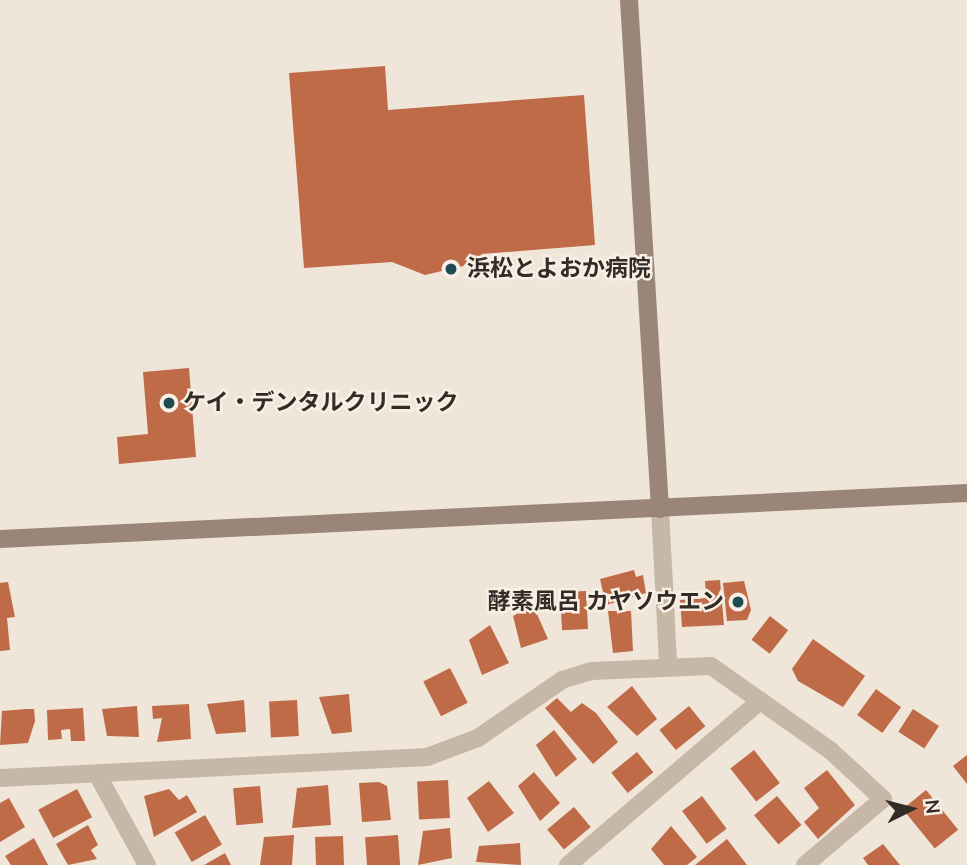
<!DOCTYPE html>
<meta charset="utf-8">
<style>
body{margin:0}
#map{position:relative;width:967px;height:865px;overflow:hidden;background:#efe6d9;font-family:"Nunito Sans","Noto Sans JP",sans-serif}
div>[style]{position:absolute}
.building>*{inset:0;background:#bf6b48;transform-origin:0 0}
.street>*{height:18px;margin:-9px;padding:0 9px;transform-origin:9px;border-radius:9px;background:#c7b7a6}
.secondary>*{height:18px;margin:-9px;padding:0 9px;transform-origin:9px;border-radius:9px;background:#9a8678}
.dots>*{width:19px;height:19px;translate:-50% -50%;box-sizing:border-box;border:4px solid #f8f0e5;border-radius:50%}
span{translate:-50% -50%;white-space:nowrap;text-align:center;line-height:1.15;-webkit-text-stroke:5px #f8f0e5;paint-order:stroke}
.poi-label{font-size:23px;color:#332b26;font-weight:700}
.left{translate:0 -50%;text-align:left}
.right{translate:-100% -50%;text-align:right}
.north{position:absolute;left:876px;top:774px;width:70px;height:70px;-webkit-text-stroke:5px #f8f0e5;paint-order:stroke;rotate:84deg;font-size:19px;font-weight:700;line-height:28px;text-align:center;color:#332b26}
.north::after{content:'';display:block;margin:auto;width:24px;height:32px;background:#332b26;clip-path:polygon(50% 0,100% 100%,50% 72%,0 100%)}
</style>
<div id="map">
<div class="building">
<div style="clip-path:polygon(385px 66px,388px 110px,584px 95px,595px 245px,482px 254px,472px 264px,425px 275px,392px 262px,304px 268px,289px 73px)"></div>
<div style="clip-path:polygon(189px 368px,196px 457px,119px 464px,117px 437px,148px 434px,143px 372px)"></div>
<div style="clip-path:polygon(634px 570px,636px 577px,643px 575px,646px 593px,606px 605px,600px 579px)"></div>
<div style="clip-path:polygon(720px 580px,724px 625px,682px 627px,680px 600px,706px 598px,705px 581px)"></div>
<div style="clip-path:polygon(744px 581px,751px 610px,747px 620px,727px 621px,723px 583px)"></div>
<div style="clip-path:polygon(8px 582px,15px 617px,7px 618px,10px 650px,0 651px,0 583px)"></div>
<div style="left:586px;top:591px;width:38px;height:26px;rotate:87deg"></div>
<div style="clip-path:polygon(533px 605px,548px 639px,521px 648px,513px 616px)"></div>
<div style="clip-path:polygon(608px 611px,631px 611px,633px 651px,613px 653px)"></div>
<div style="left:770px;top:616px;width:23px;height:30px;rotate:38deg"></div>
<div style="clip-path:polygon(490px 625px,509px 663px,482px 675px,469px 640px)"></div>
<div style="clip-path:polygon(813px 639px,865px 676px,843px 707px,798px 681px,792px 669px)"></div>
<div style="left:450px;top:668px;width:39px;height:30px;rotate:63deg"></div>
<div style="clip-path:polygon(632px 686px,657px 719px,637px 736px,607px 707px)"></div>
<div style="left:876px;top:689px;width:31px;height:32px;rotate:36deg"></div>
<div style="clip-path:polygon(349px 694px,352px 732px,332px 734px,319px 697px)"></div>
<div style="clip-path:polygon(557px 698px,571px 712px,582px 703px,596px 713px,618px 742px,593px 764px,545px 708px)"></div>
<div style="clip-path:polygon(244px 700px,246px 732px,216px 734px,207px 704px)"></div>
<div style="left:297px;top:700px;width:36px;height:28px;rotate:87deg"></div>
<div style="clip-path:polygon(189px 704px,191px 739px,157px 742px,162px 718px,153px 719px,152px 706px)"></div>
<div style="clip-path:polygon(137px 706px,139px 737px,107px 736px,102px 709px)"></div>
<div style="left:689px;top:706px;width:26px;height:38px;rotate:51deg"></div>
<div style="clip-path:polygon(83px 708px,85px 741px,71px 741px,70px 729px,61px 730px,62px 739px,48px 740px,47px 710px)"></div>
<div style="clip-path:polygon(26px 709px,34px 709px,35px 721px,28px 743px,0 745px,2px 711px)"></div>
<div style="left:913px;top:709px;width:31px;height:27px;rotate:33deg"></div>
<div style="clip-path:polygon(554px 730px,577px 759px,556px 777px,536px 745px)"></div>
<div style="left:754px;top:750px;width:42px;height:30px;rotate:52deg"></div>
<div style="left:637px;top:752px;width:26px;height:33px;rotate:51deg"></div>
<div style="clip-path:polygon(967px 755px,967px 784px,953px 766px)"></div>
<div style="clip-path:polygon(827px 770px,855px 805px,818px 839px,804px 822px,819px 808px,804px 788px)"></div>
<div style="clip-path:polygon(534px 772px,560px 803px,540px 821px,518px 786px)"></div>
<div style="left:448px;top:780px;width:38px;height:31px;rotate:87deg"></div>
<div style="clip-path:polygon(489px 781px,514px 813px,488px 832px,467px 798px)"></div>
<div style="clip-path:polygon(379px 782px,387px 786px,391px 820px,362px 822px,359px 783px)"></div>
<div style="clip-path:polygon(328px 785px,331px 825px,292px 828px,297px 788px)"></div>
<div style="left:260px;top:786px;width:37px;height:27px;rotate:85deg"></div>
<div style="left:77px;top:789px;width:32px;height:44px;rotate:62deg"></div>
<div style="clip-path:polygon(169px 789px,179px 800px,187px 795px,197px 812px,154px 837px,144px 796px)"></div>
<div style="left:926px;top:790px;width:51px;height:30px;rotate:51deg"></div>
<div style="left:702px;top:796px;width:41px;height:25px;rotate:53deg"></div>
<div style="left:777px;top:796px;width:38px;height:30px;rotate:50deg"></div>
<div style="clip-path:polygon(9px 798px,25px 827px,0 842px,0 803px)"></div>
<div style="left:574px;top:807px;width:26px;height:35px;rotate:50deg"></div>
<div style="left:205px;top:815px;width:34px;height:35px;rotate:60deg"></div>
<div style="clip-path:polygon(88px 825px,98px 845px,91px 850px,97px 859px,68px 865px,56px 844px)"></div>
<div style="clip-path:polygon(671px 826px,697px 857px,687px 865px,664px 865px,651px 849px)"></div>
<div style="clip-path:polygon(450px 828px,452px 858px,418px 865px,423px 831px)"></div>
<div style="clip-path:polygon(294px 835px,292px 865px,260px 865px,264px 837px)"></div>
<div style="left:398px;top:835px;width:30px;height:33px;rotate:86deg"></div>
<div style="left:343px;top:836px;width:29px;height:28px;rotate:88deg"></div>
<div style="clip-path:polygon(34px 838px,48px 865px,11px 865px,5px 856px)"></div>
<div style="clip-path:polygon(727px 839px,747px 865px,695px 865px)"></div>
<div style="clip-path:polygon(520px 843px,521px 865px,476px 862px,479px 846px)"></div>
<div style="clip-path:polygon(883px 844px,900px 865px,868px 865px,863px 858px)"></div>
<div style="clip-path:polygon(225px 853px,231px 865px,204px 865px)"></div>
</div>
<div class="street">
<div style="left:660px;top:509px;width:155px;rotate:87deg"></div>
<div style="left:97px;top:774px;width:104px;rotate:61.2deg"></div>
<div style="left:0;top:778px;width:428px;rotate:-2.8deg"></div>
<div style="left:427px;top:757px;width:54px;rotate:-20.4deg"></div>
<div style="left:478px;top:738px;width:102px;rotate:-34.6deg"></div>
<div style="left:562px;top:680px;width:31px;rotate:-17deg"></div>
<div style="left:592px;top:671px;width:119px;rotate:-2.4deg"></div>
<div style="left:711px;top:666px;width:147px;rotate:35.3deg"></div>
<div style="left:831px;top:751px;width:71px;rotate:42.7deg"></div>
<div style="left:883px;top:799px;width:102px;rotate:139.8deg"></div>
<div style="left:568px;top:865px;width:253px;rotate:-40.5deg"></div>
</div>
<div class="secondary">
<div style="left:629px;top:0;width:510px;rotate:86.51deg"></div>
<div style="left:0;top:539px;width:968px;rotate:-2.72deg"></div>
</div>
<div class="dots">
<div style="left:451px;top:269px;background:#1f4c52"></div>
<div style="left:169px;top:403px;background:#1f4c52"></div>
<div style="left:738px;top:602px;background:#1f4c52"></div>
</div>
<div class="poi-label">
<span class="left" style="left:467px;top:269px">浜松とよおか病院</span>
<span class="left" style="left:183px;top:403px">ケイ・デンタルクリニック</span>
<span class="right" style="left:724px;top:602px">酵素風呂 カヤソウエン</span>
</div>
<div class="north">N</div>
</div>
